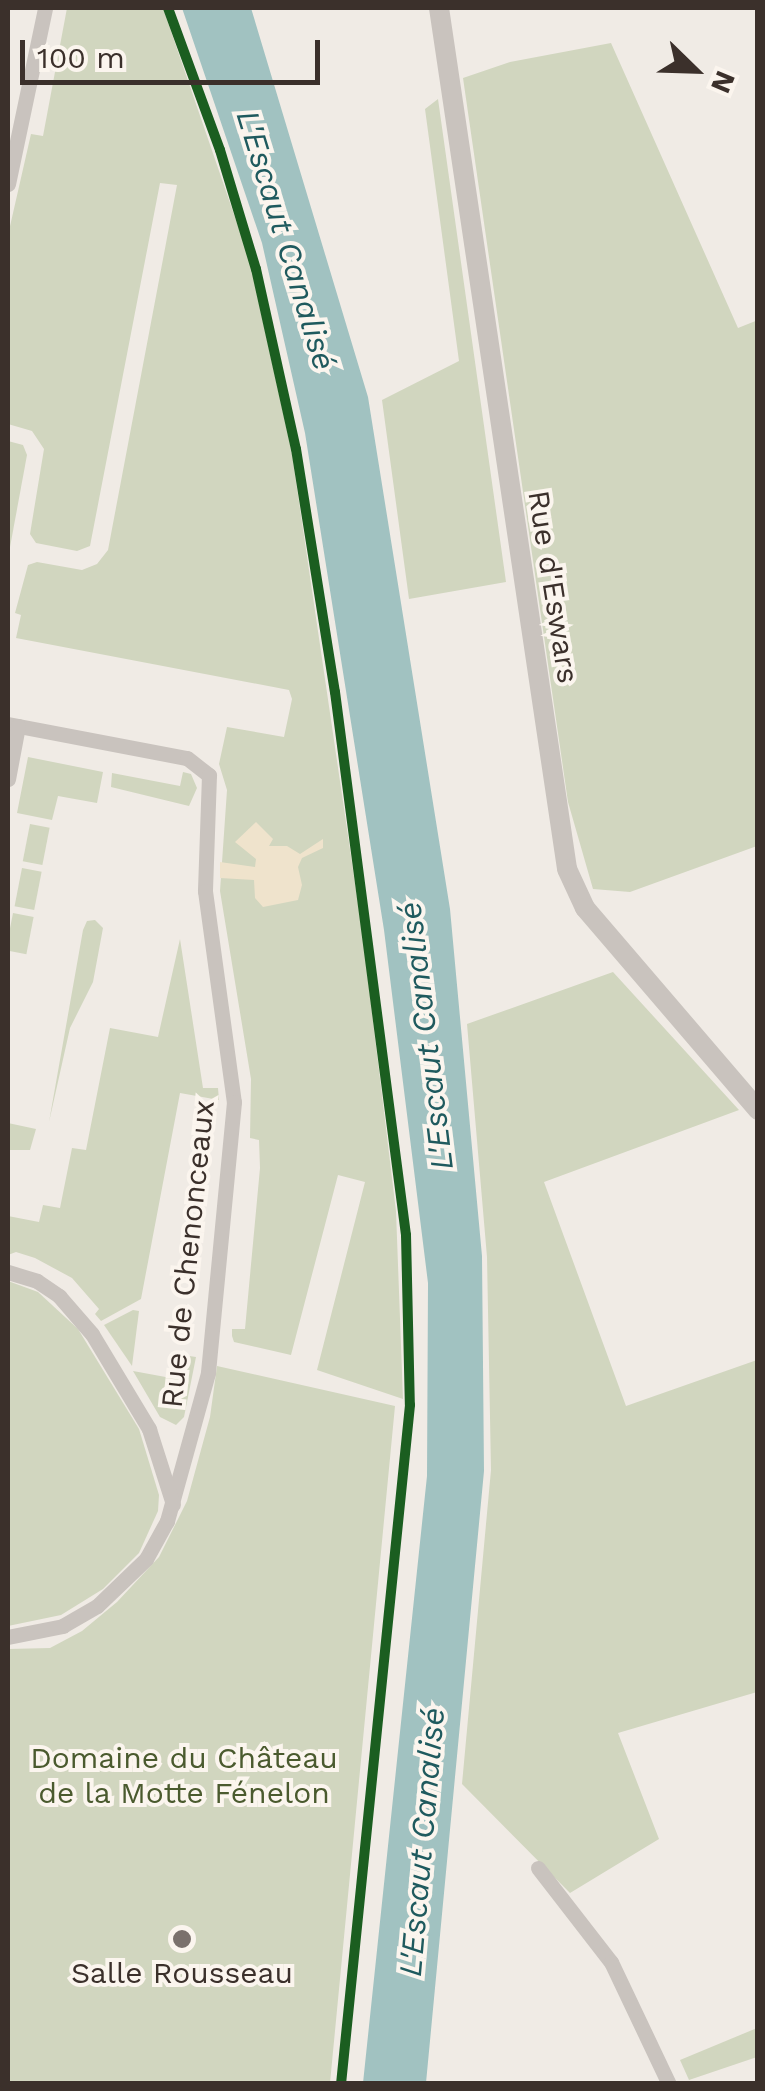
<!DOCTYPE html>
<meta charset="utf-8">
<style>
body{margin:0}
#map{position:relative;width:765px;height:2091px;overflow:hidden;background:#f0ebe5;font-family:"Work Sans",sans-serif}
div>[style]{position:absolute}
.green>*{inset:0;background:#d1d6bf;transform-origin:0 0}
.sand>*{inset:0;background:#efe3cc}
.water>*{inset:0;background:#a1c2c1}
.minor>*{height:15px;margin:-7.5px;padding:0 7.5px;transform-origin:7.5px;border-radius:7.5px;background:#c9c3be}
.tertiary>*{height:20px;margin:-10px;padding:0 10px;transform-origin:10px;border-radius:10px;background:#c9c3be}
.cycleway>*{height:10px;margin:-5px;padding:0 5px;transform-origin:5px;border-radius:5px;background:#1b5e20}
.dots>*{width:28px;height:28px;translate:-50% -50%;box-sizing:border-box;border:5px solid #fbf5ee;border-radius:50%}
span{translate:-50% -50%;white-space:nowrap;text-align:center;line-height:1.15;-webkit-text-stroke:8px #fbf5ee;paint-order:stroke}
.street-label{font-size:30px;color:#3b302b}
.park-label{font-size:30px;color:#4a5a2e}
.poi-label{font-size:30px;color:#3b302b}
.water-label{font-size:32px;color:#1f5a5e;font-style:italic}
.frame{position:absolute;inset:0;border:10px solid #3b302b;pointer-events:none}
.north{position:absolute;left:645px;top:20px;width:100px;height:100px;-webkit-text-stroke:8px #fbf5ee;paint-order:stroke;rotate:113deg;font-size:28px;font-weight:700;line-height:40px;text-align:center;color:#3b302b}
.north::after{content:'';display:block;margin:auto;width:35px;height:45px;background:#3b302b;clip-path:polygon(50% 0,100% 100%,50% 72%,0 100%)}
.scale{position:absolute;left:20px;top:40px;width:300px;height:45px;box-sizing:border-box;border:5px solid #3b302b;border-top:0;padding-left:12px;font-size:30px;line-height:35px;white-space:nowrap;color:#3b302b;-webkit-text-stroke:8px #fbf5ee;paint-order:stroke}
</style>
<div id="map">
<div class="green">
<div style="clip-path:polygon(67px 8px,163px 8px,249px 258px,292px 454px,363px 938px,396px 1211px,403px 1399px,317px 1370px,365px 1182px,338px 1175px,291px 1355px,234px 1342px,232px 1336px,232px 1329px,245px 1329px,260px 1168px,259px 1140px,250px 1138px,251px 1079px,220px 891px,227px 790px,219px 764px,227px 727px,284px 737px,292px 699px,289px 690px,16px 638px,21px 615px,15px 613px,28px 565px,37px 562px,82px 570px,97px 564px,108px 550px,177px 185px,160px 183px,90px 546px,77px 551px,36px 543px,30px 534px,44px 449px,32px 431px,8px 424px,8px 235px,31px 134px,43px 136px)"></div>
<div style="clip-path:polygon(611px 43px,738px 328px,758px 320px,757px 846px,630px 892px,593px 889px,568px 802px,463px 78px,510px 62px)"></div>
<div style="clip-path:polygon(438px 99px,506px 582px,409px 599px,382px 400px,459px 361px,425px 109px)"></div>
<div style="clip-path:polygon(8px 441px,23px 445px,27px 455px,8px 558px)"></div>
<div style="clip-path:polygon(28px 757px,103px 772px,97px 803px,58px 796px,52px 820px,17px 813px)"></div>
<div style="clip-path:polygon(183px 772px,191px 774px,197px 788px,189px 806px,111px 787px,112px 773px,180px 786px)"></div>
<div style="left:30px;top:824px;width:20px;height:38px;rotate:11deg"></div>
<div style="left:22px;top:868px;width:20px;height:39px;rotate:11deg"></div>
<div style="left:13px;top:913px;width:21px;height:38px;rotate:11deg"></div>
<div style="clip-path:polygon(95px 920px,103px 928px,93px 982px,70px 1028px,49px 1122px,83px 930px,87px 921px)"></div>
<div style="clip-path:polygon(180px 939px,203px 1088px,218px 1088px,219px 1100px,180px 1093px,141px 1299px,101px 1321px,95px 1314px,99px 1309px,72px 1278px,35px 1258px,16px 1252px,8px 1255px,8px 1216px,39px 1222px,43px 1205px,60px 1208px,72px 1148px,86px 1150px,110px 1028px,158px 1037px)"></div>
<div style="clip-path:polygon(613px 972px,739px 1110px,544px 1182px,626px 1406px,757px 1360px,757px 1692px,618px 1733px,659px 1839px,570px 1893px,462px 1784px,491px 1470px,487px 1257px,467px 1024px)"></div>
<div style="clip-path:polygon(8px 1123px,36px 1129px,30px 1150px,8px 1150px)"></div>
<div style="clip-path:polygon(8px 1281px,38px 1292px,78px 1329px,139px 1429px,159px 1495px,158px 1511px,139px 1553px,103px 1589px,61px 1615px,8px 1626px)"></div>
<div style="clip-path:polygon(133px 1310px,139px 1311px,132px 1366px,104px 1325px)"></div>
<div style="clip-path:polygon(176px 1354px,196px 1357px,184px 1417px,176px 1425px,160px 1417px,133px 1371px,171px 1378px)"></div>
<div style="clip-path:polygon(217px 1366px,395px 1406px,330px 2083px,8px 2083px,8px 1649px,50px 1648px,82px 1631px,117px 1602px,159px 1557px,187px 1501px,210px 1417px)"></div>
<div style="clip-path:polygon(757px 2028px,757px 2057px,689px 2080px,680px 2060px)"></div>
</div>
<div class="sand">
<div style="clip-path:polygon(256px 822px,273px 839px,269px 846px,287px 846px,300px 854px,323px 839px,323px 848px,302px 858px,298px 867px,302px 885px,298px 900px,263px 907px,255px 898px,254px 880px,220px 878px,220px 862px,255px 867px,256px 859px,235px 842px)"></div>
</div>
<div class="water">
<div style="clip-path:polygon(182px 8px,251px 8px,368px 397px,450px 909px,482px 1256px,484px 1471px,426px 2083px,363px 2083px,427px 1476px,428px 1283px,384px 930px,305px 433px,262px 243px)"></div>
</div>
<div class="minor">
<div style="left:8px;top:184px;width:180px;rotate:-78.1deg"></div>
<div style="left:8px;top:724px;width:182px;rotate:10.8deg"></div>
<div style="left:187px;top:758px;width:28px;rotate:38deg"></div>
<div style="left:209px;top:775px;width:116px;rotate:92deg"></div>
<div style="left:205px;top:891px;width:213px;rotate:82.2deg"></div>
<div style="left:234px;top:1102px;width:272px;rotate:95.5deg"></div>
<div style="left:208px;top:1373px;width:154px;rotate:105.5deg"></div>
<div style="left:167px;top:1521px;width:43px;rotate:118.9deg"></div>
<div style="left:146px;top:1559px;width:68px;rotate:136.2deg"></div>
<div style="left:97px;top:1606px;width:39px;rotate:150deg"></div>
<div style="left:63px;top:1626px;width:56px;rotate:168.7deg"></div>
<div style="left:8px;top:779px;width:54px;rotate:-79.3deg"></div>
<div style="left:8px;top:1272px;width:30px;rotate:17deg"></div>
<div style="left:37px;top:1281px;width:27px;rotate:34deg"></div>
<div style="left:59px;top:1296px;width:50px;rotate:49deg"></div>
<div style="left:92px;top:1334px;width:111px;rotate:59deg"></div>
<div style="left:149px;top:1429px;width:79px;rotate:72.3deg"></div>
<div style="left:538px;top:1868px;width:119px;rotate:52.2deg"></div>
<div style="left:611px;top:1962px;width:135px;rotate:64.6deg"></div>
</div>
<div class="tertiary">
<div style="left:439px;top:8px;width:870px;rotate:81.54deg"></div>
<div style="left:567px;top:869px;width:43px;rotate:65.2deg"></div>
<div style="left:585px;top:908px;width:266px;rotate:49.4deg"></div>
</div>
<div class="cycleway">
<div style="left:168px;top:8px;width:151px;rotate:69.9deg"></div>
<div style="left:220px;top:150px;width:124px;rotate:73.2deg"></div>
<div style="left:256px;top:269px;width:184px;rotate:77.5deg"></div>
<div style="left:296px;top:449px;width:246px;rotate:80.9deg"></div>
<div style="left:335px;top:692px;width:548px;rotate:82.55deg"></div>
<div style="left:406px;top:1235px;width:170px;rotate:88.7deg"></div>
<div style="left:410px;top:1405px;width:682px;rotate:95.8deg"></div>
</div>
<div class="dots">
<div style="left:182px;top:1939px;background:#7a716c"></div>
</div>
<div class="street-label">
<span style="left:553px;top:587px;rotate:81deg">Rue d'Eswars</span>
<span style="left:188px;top:1254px;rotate:-84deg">Rue de Chenonceaux</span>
</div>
<div class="park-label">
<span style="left:184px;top:1775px">Domaine du Château<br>de la Motte Fénelon</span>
</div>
<div class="poi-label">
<span style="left:182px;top:1973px">Salle Rousseau</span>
</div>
<div class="water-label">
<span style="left:286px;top:240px;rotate:73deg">L'Escaut Canalisé</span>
<span style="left:426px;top:1036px;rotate:-97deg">L'Escaut Canalisé</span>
<span style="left:422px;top:1842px;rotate:-85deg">L'Escaut Canalisé</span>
</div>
<div class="frame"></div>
<div class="north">N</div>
<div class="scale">100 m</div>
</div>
